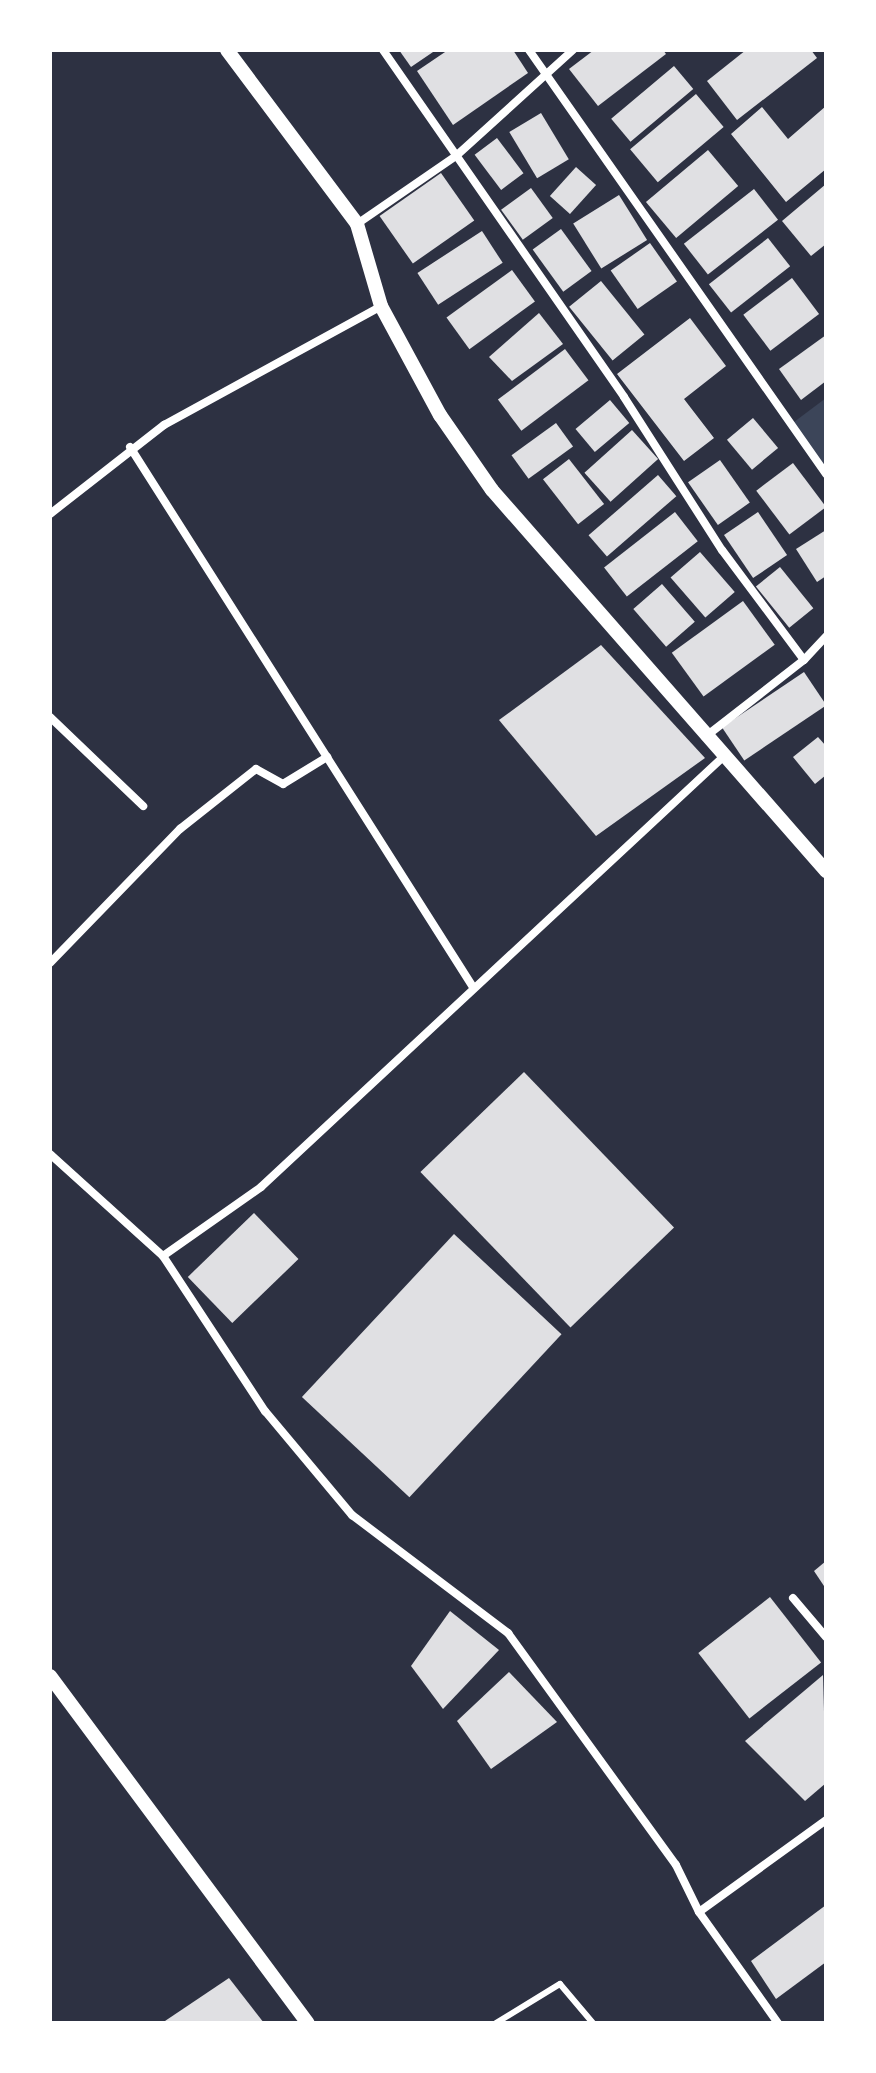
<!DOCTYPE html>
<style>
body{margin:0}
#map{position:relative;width:876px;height:2073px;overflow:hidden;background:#2d3142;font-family:Quicksand,sans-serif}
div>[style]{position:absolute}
.green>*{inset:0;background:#3c4559}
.building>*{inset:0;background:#e0e0e3;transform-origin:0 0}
.service>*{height:6px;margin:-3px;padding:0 3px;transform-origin:3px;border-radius:3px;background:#fff}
.minor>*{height:8px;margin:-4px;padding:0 4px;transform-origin:4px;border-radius:4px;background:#fff}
.tertiary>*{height:14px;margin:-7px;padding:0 7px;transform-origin:7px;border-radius:7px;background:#fff}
span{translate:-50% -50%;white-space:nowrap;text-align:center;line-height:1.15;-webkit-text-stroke:8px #fff;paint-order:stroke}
.frame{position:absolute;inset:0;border:52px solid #fff;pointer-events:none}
</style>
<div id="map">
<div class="green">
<div style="clip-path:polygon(826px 398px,826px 474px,790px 425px)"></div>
</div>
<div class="building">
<div style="clip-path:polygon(399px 50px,436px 50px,411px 67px)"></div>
<div style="clip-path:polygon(448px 50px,513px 50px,528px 73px,453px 125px,417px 71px)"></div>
<div style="clip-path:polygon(594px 50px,663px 50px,666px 54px,598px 106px,569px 69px)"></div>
<div style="clip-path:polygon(746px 50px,811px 50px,817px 58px,737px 120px,707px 81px)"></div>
<div style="left:674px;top:66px;width:30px;height:82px;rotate:50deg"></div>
<div style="left:696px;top:94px;width:43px;height:86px;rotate:50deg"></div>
<div style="clip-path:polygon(826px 106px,826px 169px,786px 202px,731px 134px,762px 107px,788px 139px)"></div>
<div style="left:541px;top:113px;width:54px;height:37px;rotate:59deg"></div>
<div style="left:497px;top:138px;width:44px;height:28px;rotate:53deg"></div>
<div style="left:708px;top:150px;width:47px;height:81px;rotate:50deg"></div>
<div style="left:576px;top:167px;width:27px;height:39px;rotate:42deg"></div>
<div style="left:441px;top:173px;width:58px;height:75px;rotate:55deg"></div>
<div style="clip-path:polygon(826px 184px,826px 244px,811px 256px,782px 221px)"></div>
<div style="left:531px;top:188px;width:37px;height:37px;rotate:54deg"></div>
<div style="left:754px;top:189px;width:39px;height:89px;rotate:52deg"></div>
<div style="left:619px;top:195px;width:53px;height:54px;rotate:58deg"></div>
<div style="left:561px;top:229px;width:52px;height:35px;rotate:54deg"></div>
<div style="left:482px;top:231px;width:38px;height:77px;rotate:57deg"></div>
<div style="left:768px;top:238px;width:36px;height:75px;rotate:52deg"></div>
<div style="left:650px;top:243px;width:47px;height:48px;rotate:55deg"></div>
<div style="left:512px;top:270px;width:39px;height:81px;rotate:54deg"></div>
<div style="left:792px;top:278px;width:45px;height:61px;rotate:53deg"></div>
<div style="left:601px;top:281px;width:69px;height:41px;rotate:51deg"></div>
<div style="clip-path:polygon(539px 313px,563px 344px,512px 381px,489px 357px)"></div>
<div style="clip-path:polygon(690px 318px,726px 366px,684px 399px,714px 438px,684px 461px,617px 374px)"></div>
<div style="clip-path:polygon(826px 335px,826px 381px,801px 400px,779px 369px)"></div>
<div style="left:565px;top:349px;width:39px;height:84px;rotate:53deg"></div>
<div style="left:610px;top:400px;width:30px;height:45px;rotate:50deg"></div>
<div style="left:753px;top:418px;width:39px;height:34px;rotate:50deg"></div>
<div style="left:556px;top:423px;width:29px;height:55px;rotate:54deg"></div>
<div style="left:632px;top:430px;width:39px;height:64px;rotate:48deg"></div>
<div style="left:569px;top:459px;width:57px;height:33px;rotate:52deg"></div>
<div style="left:720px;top:460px;width:52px;height:39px;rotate:55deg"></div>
<div style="left:793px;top:463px;width:55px;height:46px;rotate:53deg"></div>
<div style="left:658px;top:475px;width:28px;height:92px;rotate:49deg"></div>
<div style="left:675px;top:512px;width:37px;height:90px;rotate:52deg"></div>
<div style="left:758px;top:512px;width:52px;height:41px;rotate:56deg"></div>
<div style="clip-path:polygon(826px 530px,826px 576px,817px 582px,796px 549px)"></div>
<div style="left:700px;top:552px;width:53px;height:39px;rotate:49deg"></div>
<div style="left:780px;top:567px;width:53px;height:31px;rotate:51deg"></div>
<div style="left:662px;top:584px;width:50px;height:38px;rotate:49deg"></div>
<div style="left:743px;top:601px;width:54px;height:88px;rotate:54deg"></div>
<div style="clip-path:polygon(601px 645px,705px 758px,596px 836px,499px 720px)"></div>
<div style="left:804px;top:672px;width:40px;height:99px;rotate:56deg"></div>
<div style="clip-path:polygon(818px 737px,826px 746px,826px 775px,815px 784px,793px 757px)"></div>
<div style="left:524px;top:1072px;width:216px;height:144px;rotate:46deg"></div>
<div style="left:254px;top:1213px;width:64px;height:92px;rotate:46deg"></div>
<div style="left:454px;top:1234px;width:147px;height:223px;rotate:43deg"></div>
<div style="clip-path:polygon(826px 1561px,826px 1589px,814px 1571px)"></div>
<div style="left:770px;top:1597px;width:83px;height:91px;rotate:52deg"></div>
<div style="clip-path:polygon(450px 1611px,499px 1650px,443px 1709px,411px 1666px)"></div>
<div style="clip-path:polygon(509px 1672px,557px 1722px,491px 1769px,457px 1721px)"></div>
<div style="clip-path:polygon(823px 1675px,826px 1783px,805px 1801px,745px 1741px)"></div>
<div style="clip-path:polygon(826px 1905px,826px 1962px,776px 1999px,751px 1961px)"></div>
<div style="clip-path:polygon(229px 1978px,264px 2023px,162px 2023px)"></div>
</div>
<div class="service">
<div style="left:496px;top:2023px;width:75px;rotate:-31.4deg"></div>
<div style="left:560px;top:1984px;width:51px;rotate:49.8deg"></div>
</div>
<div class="minor">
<div style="left:383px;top:50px;width:422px;rotate:55.2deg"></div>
<div style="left:624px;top:397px;width:182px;rotate:57.4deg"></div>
<div style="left:722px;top:550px;width:137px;rotate:53.3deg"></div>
<div style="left:529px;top:50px;width:518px;rotate:54.99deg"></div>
<div style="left:357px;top:224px;width:120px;rotate:-34.5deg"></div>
<div style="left:456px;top:156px;width:158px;rotate:-42.2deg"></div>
<div style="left:130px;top:447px;width:640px;rotate:57.58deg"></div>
<div style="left:50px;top:514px;width:145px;rotate:-38deg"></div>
<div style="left:164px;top:425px;width:247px;rotate:-28.7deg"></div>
<div style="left:50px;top:717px;width:129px;rotate:43.7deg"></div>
<div style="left:705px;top:737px;width:125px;rotate:-37.9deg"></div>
<div style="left:804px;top:660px;width:33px;rotate:-47deg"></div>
<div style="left:50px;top:963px;width:187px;rotate:-45.9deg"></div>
<div style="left:180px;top:829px;width:97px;rotate:-38.3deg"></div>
<div style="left:256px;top:769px;width:31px;rotate:29deg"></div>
<div style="left:283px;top:784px;width:52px;rotate:-31.5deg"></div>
<div style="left:50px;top:1154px;width:152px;rotate:42.1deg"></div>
<div style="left:163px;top:1256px;width:186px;rotate:56.7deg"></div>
<div style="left:265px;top:1411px;width:136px;rotate:50.1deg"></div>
<div style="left:352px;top:1515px;width:196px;rotate:37.1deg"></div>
<div style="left:508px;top:1633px;width:286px;rotate:54.1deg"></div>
<div style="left:676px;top:1865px;width:52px;rotate:63.9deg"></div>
<div style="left:699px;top:1912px;width:136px;rotate:54.6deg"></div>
<div style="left:163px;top:1256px;width:120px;rotate:-35.1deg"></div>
<div style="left:261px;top:1187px;width:630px;rotate:-42.94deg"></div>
<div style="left:793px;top:1598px;width:51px;rotate:49.8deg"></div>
<div style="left:699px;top:1912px;width:157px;rotate:-35.9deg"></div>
</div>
<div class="tertiary">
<div style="left:227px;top:50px;width:217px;rotate:53.2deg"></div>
<div style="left:357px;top:224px;width:85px;rotate:73.7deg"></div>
<div style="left:381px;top:306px;width:124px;rotate:61.6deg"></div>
<div style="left:440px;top:415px;width:91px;rotate:55.3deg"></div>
<div style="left:492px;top:490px;width:507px;rotate:48.76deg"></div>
<div style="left:50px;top:1676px;width:432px;rotate:53.4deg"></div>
</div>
<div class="frame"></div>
</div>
